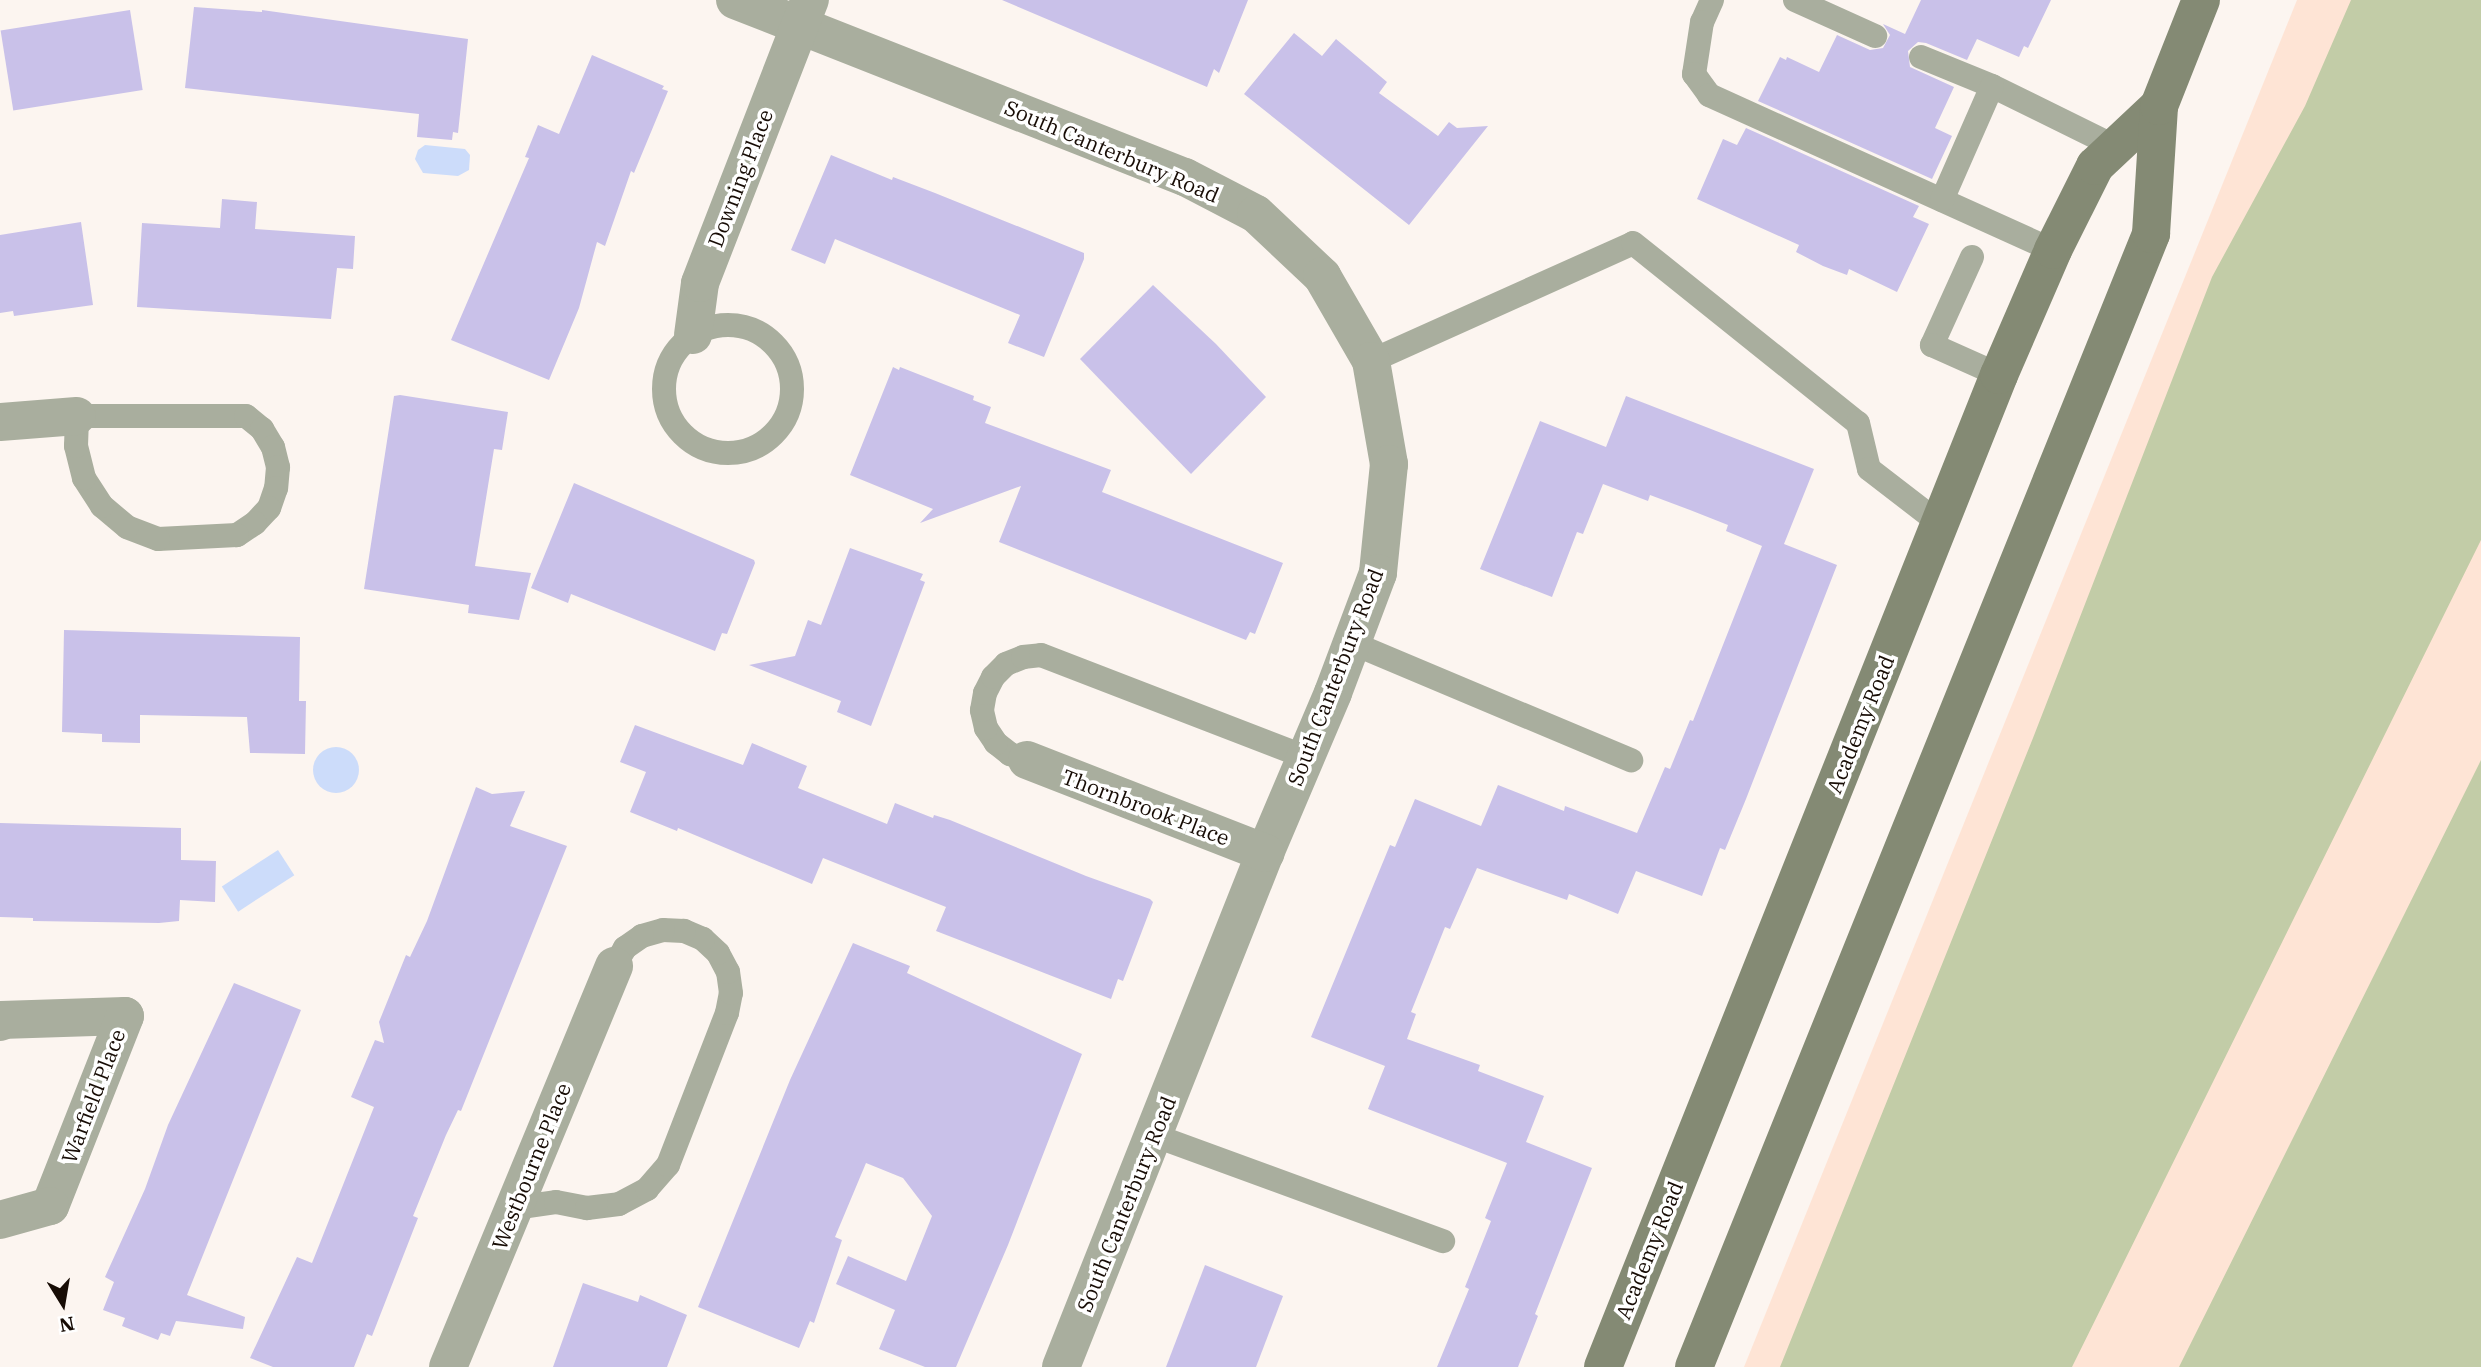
<!DOCTYPE html>
<style>
body{margin:0}
#map{position:relative;width:2481px;height:1367px;overflow:hidden;background:#fcf5f0;font-family:"IBM Plex Serif",serif}
div>[style]{position:absolute}
.built>*{inset:0;background:#fee4d5}
.green>*{inset:0;background:#c2cca7}
.water>*{inset:0;background:#ccdcfa;transform-origin:0 0}
.round{border-radius:50%}
.building>*{inset:0;background:#c9c1e9;transform-origin:0 0}
.lane>*{height:24px;margin:-12px;padding:0 12px;transform-origin:12px;border-radius:12px;background:#a9ae9e}
.lane>.ring{margin:-12px;padding:0;box-sizing:content-box;background:none;border:24px solid #a9ae9e;border-radius:50%}
.street>*{height:38px;margin:-19px;padding:0 19px;transform-origin:19px;border-radius:19px;background:#a9ae9e}
.secondary>*{height:38px;margin:-19px;padding:0 19px;transform-origin:19px;border-radius:19px;background:#848a74}
span{translate:-50% -50%;white-space:nowrap;text-align:center;line-height:1.15;-webkit-text-stroke:7px #fff;paint-order:stroke}
.street-label{font-size:21px;color:#170c05}
.north{position:absolute;left:28px;top:1269px;width:70px;height:70px;-webkit-text-stroke:5px #fff;paint-order:stroke;rotate:169deg;font-size:19px;font-weight:700;line-height:28px;text-align:center;color:#170c05}
.north::after{content:'';display:block;margin:auto;width:24px;height:32px;background:#170c05;clip-path:polygon(50% 0,100% 100%,50% 72%,0 100%)}
</style>
<div id="map">
<div class="built">
<div style="clip-path:polygon(2297px 0,2481px 0,2481px 1367px,1744px 1367px)"></div>
</div>
<div class="green">
<div style="clip-path:polygon(2351px 0,2481px 0,2481px 540px,2072px 1367px,1780px 1367px,2033px 738px,2212px 277px,2305px 106px)"></div>
<div style="clip-path:polygon(2481px 760px,2481px 1367px,2179px 1367px,2296px 1132px)"></div>
</div>
<div class="water">
<div style="clip-path:polygon(425px 145px,465px 149px,470px 155px,469px 170px,458px 176px,423px 173px,415px 159px,418px 150px)"></div>
<div class="round" style="left:313px;top:747px;width:46px;height:46px"></div>
<div style="left:278px;top:850px;width:30px;height:67px;rotate:57deg"></div>
</div>
<div class="building">
<div style="clip-path:polygon(1002px 0,1248px 0,1219px 73px,1214px 69px,1207px 87px)"></div>
<div style="clip-path:polygon(1921px 0,2051px 0,2028px 48px,2024px 46px,2019px 57px,1977px 39px,1967px 60px,1926px 43px,1918px 42px,1908px 51px,1910px 67px,1954px 87px,1935px 128px,1952px 136px,1932px 179px,1758px 101px,1780px 57px,1786px 60px,1787px 57px,1819px 72px,1837px 35px,1870px 50px,1883px 48px,1890px 35px,1883px 24px,1905px 34px)"></div>
<div style="clip-path:polygon(194px 7px,262px 12px,262px 10px,468px 39px,458px 133px,453px 132px,452px 140px,417px 137px,419px 114px,185px 88px)"></div>
<div style="left:130px;top:10px;width:81px;height:131px;rotate:81deg"></div>
<div style="clip-path:polygon(1294px 33px,1322px 56px,1336px 39px,1387px 82px,1379px 93px,1438px 136px,1449px 122px,1457px 128px,1488px 126px,1409px 225px,1244px 94px)"></div>
<div style="clip-path:polygon(592px 55px,664px 86px,662px 89px,668px 91px,634px 173px,631px 171px,605px 246px,597px 242px,579px 308px,549px 380px,451px 340px,529px 158px,525px 157px,538px 125px,559px 134px)"></div>
<div style="clip-path:polygon(1746px 128px,1919px 206px,1913px 217px,1929px 224px,1897px 292px,1849px 269px,1847px 275px,1823px 266px,1796px 252px,1799px 245px,1697px 199px,1723px 139px,1737px 145px)"></div>
<div style="clip-path:polygon(831px 155px,892px 180px,893px 177px,935px 193px,1084px 253px,1084px 259px,1044px 357px,1008px 343px,1020px 315px,835px 239px,825px 264px,791px 250px)"></div>
<div style="clip-path:polygon(222px 199px,257px 202px,255px 229px,355px 236px,353px 269px,337px 268px,331px 319px,137px 307px,142px 223px,220px 228px)"></div>
<div style="clip-path:polygon(81px 222px,93px 305px,14px 316px,13px 311px,0 313px,0 235px)"></div>
<div style="clip-path:polygon(1153px 285px,1216px 344px,1266px 397px,1191px 474px,1080px 359px)"></div>
<div style="clip-path:polygon(893px 367px,899px 370px,900px 367px,974px 396px,973px 400px,991px 407px,985px 423px,1111px 470px,1102px 492px,1283px 563px,1255px 634px,1250px 632px,1246px 640px,999px 542px,1021px 486px,920px 523px,933px 509px,850px 475px)"></div>
<div style="clip-path:polygon(400px 395px,508px 412px,502px 450px,494px 449px,475px 566px,531px 573px,519px 620px,468px 613px,469px 605px,364px 589px,394px 396px)"></div>
<div style="clip-path:polygon(1626px 396px,1814px 469px,1784px 544px,1837px 565px,1746px 799px,1725px 850px,1720px 848px,1702px 896px,1636px 871px,1618px 914px,1569px 894px,1567px 900px,1477px 868px,1450px 929px,1445px 927px,1411px 1012px,1416px 1014px,1407px 1039px,1480px 1065px,1478px 1071px,1544px 1096px,1526px 1142px,1592px 1168px,1535px 1314px,1538px 1316px,1518px 1367px,1437px 1367px,1469px 1289px,1465px 1287px,1491px 1221px,1485px 1218px,1507px 1163px,1368px 1109px,1385px 1066px,1311px 1037px,1390px 845px,1395px 847px,1415px 799px,1481px 826px,1498px 785px,1564px 811px,1565px 806px,1637px 833px,1665px 767px,1670px 769px,1690px 720px,1693px 721px,1762px 546px,1726px 531px,1728px 525px,1690px 510px,1650px 495px,1648px 501px,1603px 484px,1583px 534px,1577px 532px,1552px 597px,1480px 569px,1540px 421px,1606px 447px)"></div>
<div style="clip-path:polygon(574px 483px,754px 560px,755px 563px,727px 634px,722px 633px,715px 651px,571px 594px,568px 603px,531px 588px)"></div>
<div style="clip-path:polygon(850px 548px,923px 574px,920px 580px,925px 582px,871px 726px,837px 712px,841px 701px,749px 665px,795px 656px,808px 620px,821px 625px)"></div>
<div style="clip-path:polygon(64px 630px,300px 637px,299px 701px,306px 701px,305px 754px,250px 753px,247px 717px,140px 715px,140px 743px,102px 742px,102px 734px,62px 732px)"></div>
<div style="clip-path:polygon(635px 725px,743px 765px,752px 743px,807px 766px,798px 788px,887px 824px,895px 803px,933px 818px,934px 815px,950px 820px,1086px 876px,1150px 899px,1153px 902px,1123px 981px,1118px 979px,1111px 999px,936px 931px,946px 907px,823px 858px,812px 884px,678px 828px,677px 831px,630px 812px,646px 772px,620px 762px)"></div>
<div style="clip-path:polygon(476px 787px,492px 794px,525px 791px,510px 826px,567px 846px,461px 1111px,458px 1110px,446px 1135px,413px 1216px,418px 1218px,372px 1336px,367px 1334px,354px 1367px,273px 1367px,250px 1358px,297px 1257px,312px 1263px,374px 1107px,351px 1097px,375px 1040px,384px 1043px,379px 1022px,406px 955px,410px 957px,427px 921px)"></div>
<div style="clip-path:polygon(0 823px,181px 828px,181px 860px,216px 861px,215px 902px,180px 900px,179px 921px,159px 923px,33px 921px,33px 918px,0 917px)"></div>
<div style="clip-path:polygon(853px 943px,910px 966px,907px 973px,1082px 1054px,1008px 1245px,956px 1367px,925px 1367px,879px 1349px,895px 1310px,836px 1284px,848px 1256px,906px 1281px,932px 1216px,903px 1178px,866px 1163px,835px 1237px,842px 1240px,814px 1323px,810px 1321px,799px 1348px,698px 1307px,790px 1080px)"></div>
<div style="clip-path:polygon(234px 983px,301px 1010px,187px 1295px,245px 1317px,243px 1329px,176px 1321px,170px 1336px,161px 1333px,158px 1340px,122px 1326px,125px 1318px,103px 1310px,114px 1282px,105px 1277px,145px 1189px,168px 1125px)"></div>
<div style="clip-path:polygon(1205px 1265px,1283px 1296px,1256px 1367px,1166px 1367px)"></div>
<div style="clip-path:polygon(583px 1283px,638px 1302px,640px 1295px,687px 1315px,667px 1367px,553px 1367px)"></div>
</div>
<div class="lane">
<div style="left:1712px;top:0;width:24px;rotate:114deg"></div>
<div style="left:1702px;top:22px;width:53px;rotate:98.7deg"></div>
<div style="left:1694px;top:74px;width:26px;rotate:54deg"></div>
<div style="left:1709px;top:95px;width:377px;rotate:24.3deg"></div>
<div style="left:1795px;top:0;width:88px;rotate:24.2deg"></div>
<div style="left:1921px;top:57px;width:77px;rotate:22.2deg"></div>
<div style="left:1992px;top:86px;width:138px;rotate:26.2deg"></div>
<div style="left:1942px;top:200px;width:124px;rotate:-66.3deg"></div>
<div style="left:1972px;top:257px;width:97px;rotate:114.4deg"></div>
<div style="left:1932px;top:345px;width:73px;rotate:24.1deg"></div>
<div class="ring" style="left:664px;top:325px;width:104px;height:104px"></div>
<div style="left:1371px;top:361px;width:287px;rotate:-24.2deg"></div>
<div style="left:1633px;top:243px;width:288px;rotate:38.7deg"></div>
<div style="left:1858px;top:423px;width:47px;rotate:76.6deg"></div>
<div style="left:1869px;top:469px;width:88px;rotate:37.6deg"></div>
<div style="left:77px;top:416px;width:169px"></div>
<div style="left:246px;top:416px;width:21px;rotate:39deg"></div>
<div style="left:262px;top:429px;width:21px;rotate:59deg"></div>
<div style="left:273px;top:447px;width:21px;rotate:76deg"></div>
<div style="left:278px;top:467px;width:21px;rotate:95deg"></div>
<div style="left:276px;top:488px;width:21px;rotate:109deg"></div>
<div style="left:269px;top:508px;width:21px;rotate:133deg"></div>
<div style="left:255px;top:523px;width:22px;rotate:146deg"></div>
<div style="left:237px;top:535px;width:79px;rotate:177.1deg"></div>
<div style="left:158px;top:539px;width:33px;rotate:-159deg"></div>
<div style="left:127px;top:527px;width:33px;rotate:-140deg"></div>
<div style="left:102px;top:506px;width:33px;rotate:-123deg"></div>
<div style="left:84px;top:478px;width:33px;rotate:-104deg"></div>
<div style="left:76px;top:446px;width:30px;rotate:-88deg"></div>
<div style="left:1352px;top:643px;width:303px;rotate:22.8deg"></div>
<div style="left:1027px;top:760px;width:18px;rotate:-161deg"></div>
<div style="left:1010px;top:754px;width:18px;rotate:-142deg"></div>
<div style="left:996px;top:743px;width:18px;rotate:-124deg"></div>
<div style="left:986px;top:728px;width:18px;rotate:-103deg"></div>
<div style="left:982px;top:710px;width:17px;rotate:-80deg"></div>
<div style="left:985px;top:693px;width:18px;rotate:-63deg"></div>
<div style="left:993px;top:677px;width:18px;rotate:-45deg"></div>
<div style="left:1006px;top:664px;width:18px;rotate:-22deg"></div>
<div style="left:1023px;top:657px;width:18px;rotate:-6deg"></div>
<div style="left:1041px;top:655px;width:284px;rotate:21.1deg"></div>
<div style="left:1153px;top:1135px;width:309px;rotate:20.1deg"></div>
<div style="left:514px;top:1208px;width:42px;rotate:-8.1deg"></div>
<div style="left:556px;top:1202px;width:32px;rotate:11deg"></div>
<div style="left:587px;top:1208px;width:32px;rotate:-7deg"></div>
<div style="left:619px;top:1204px;width:32px;rotate:-28deg"></div>
<div style="left:647px;top:1189px;width:32px;rotate:-49deg"></div>
<div style="left:668px;top:1165px;width:163px;rotate:-68.8deg"></div>
<div style="left:727px;top:1013px;width:20px;rotate:-79deg"></div>
<div style="left:731px;top:993px;width:21px;rotate:-98deg"></div>
<div style="left:728px;top:972px;width:21px;rotate:-118deg"></div>
<div style="left:718px;top:953px;width:21px;rotate:-137deg"></div>
<div style="left:703px;top:939px;width:21px;rotate:-157deg"></div>
<div style="left:684px;top:931px;width:21px;rotate:-177deg"></div>
<div style="left:663px;top:930px;width:22px;rotate:164deg"></div>
<div style="left:642px;top:936px;width:21px;rotate:145deg"></div>
<div style="left:625px;top:948px;width:21px;rotate:121deg"></div>
</div>
<div class="street">
<div style="left:735px;top:0;width:484px;rotate:21.5deg"></div>
<div style="left:1185px;top:177px;width:80px;rotate:27.5deg"></div>
<div style="left:1256px;top:214px;width:91px;rotate:43.2deg"></div>
<div style="left:1322px;top:276px;width:98px;rotate:60deg"></div>
<div style="left:1371px;top:361px;width:105px;rotate:80.1deg"></div>
<div style="left:1389px;top:464px;width:110px;rotate:95.8deg"></div>
<div style="left:1378px;top:573px;width:128px;rotate:110.6deg"></div>
<div style="left:1333px;top:693px;width:174px;rotate:113deg"></div>
<div style="left:1265px;top:853px;width:553px;rotate:111.65deg"></div>
<div style="left:693px;top:335px;width:52px;rotate:-82.3deg"></div>
<div style="left:700px;top:283px;width:304px;rotate:-68.8deg"></div>
<div style="left:0;top:422px;width:77px;rotate:-4.5deg"></div>
<div style="left:1027px;top:760px;width:256px;rotate:21.3deg"></div>
<div style="left:0;top:1022px;width:2px;rotate:-63deg"></div>
<div style="left:1px;top:1020px;width:124px;rotate:-1.8deg"></div>
<div style="left:125px;top:1016px;width:204px;rotate:111.5deg"></div>
<div style="left:50px;top:1206px;width:52px;rotate:164.4deg"></div>
<div style="left:448px;top:1367px;width:434px;rotate:-67.5deg"></div>
</div>
<div class="secondary">
<div style="left:1603px;top:1367px;width:1068px;rotate:-68.24deg"></div>
<div style="left:1999px;top:375px;width:136px;rotate:-66.6deg"></div>
<div style="left:2053px;top:250px;width:94px;rotate:-63.4deg"></div>
<div style="left:2095px;top:166px;width:88px;rotate:-43.2deg"></div>
<div style="left:1694px;top:1367px;width:1222px;rotate:-68.03deg"></div>
<div style="left:2151px;top:234px;width:128px;rotate:-86.4deg"></div>
<div style="left:2159px;top:106px;width:114px;rotate:-68.4deg"></div>
</div>
<div class="street-label">
<span style="left:1112px;top:151px;rotate:23deg">South Canterbury Road</span>
<span style="left:740px;top:178px;rotate:-69deg">Downing Place</span>
<span style="left:1335px;top:677px;rotate:-69deg">South Canterbury Road</span>
<span style="left:1860px;top:724px;rotate:-68deg">Academy Road</span>
<span style="left:1146px;top:807px;rotate:21deg">Thornbrook Place</span>
<span style="left:93px;top:1096px;rotate:-69deg">Warfield Place</span>
<span style="left:531px;top:1166px;rotate:-68deg">Westbourne Place</span>
<span style="left:1126px;top:1204px;rotate:-68deg">South Canterbury Road</span>
<span style="left:1649px;top:1250px;rotate:-68deg">Academy Road</span>
</div>
<div class="north">N</div>
</div>
